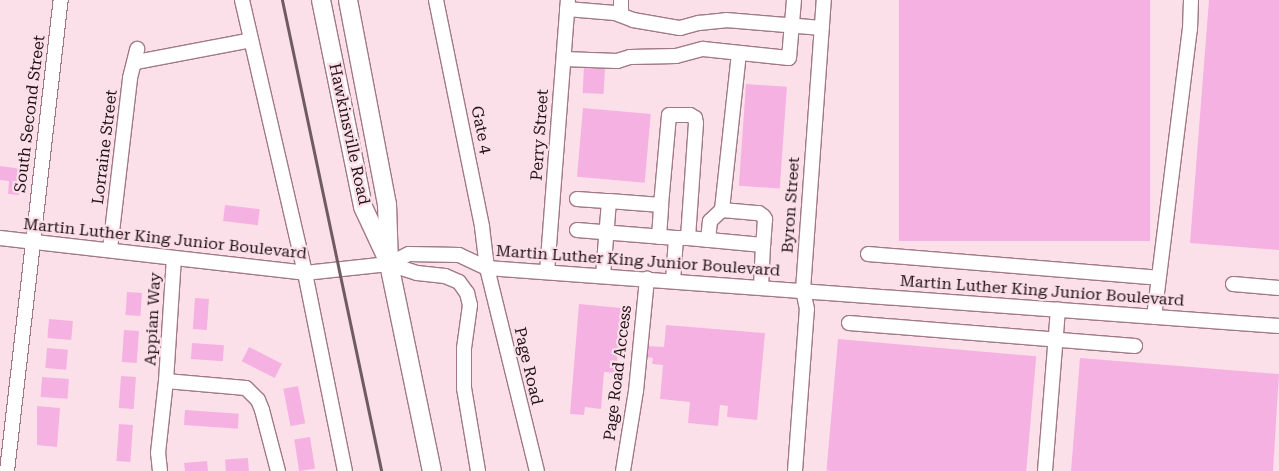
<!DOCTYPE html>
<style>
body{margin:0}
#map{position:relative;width:1279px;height:471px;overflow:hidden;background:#fce0e9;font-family:"Roboto Serif",serif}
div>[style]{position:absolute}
.building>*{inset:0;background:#f6b1e3;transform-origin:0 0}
.roads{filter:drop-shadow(1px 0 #a17986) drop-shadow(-1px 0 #a17986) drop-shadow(0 1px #a17986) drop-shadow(0 -1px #a17986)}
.minor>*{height:14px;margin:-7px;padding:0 7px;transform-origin:7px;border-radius:7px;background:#fff}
.major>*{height:18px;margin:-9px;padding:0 9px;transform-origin:9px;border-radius:9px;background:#fff}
.rail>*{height:3px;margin:-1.5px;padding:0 1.5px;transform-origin:1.5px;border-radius:1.5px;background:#6f5b62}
span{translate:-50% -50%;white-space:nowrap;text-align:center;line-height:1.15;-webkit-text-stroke:4.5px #fce0e9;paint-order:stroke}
.street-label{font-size:16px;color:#221318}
</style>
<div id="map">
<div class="building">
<div style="left:899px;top:0;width:251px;height:241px"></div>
<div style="clip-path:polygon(1209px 0,1279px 0,1279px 250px,1190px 243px)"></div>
<div style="left:584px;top:67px;width:21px;height:26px;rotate:3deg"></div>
<div style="left:746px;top:84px;width:41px;height:102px;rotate:4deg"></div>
<div style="left:583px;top:108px;width:68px;height:69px;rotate:5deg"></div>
<div style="clip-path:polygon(0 166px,22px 169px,19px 195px,8px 194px,9px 181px,0 180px)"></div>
<div style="left:225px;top:205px;width:35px;height:16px;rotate:7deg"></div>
<div style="left:127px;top:292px;width:15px;height:23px;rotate:4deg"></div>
<div style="left:195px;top:298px;width:14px;height:31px;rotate:4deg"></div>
<div style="clip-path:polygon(579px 304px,621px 308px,616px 373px,604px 372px,601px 409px,585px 407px,584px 415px,570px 414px)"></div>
<div style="left:49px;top:319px;width:24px;height:19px;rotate:5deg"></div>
<div style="clip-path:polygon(666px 325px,765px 333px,757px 420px,727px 417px,728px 406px,720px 405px,718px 426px,688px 423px,690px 402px,660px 399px,663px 365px,652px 364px,653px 358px,646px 357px,647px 346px,664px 347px)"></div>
<div style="left:124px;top:330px;width:15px;height:32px;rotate:4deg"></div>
<div style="left:838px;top:339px;width:199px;height:132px;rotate:5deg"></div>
<div style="left:192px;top:343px;width:32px;height:16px;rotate:4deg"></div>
<div style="left:249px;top:347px;width:37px;height:16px;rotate:27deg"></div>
<div style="left:47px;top:348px;width:21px;height:20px;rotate:5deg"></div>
<div style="clip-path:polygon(1080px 358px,1279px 374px,1273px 471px,1071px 471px)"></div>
<div style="left:121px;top:376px;width:15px;height:32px;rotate:4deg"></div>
<div style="left:42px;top:377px;width:27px;height:20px;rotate:4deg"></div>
<div style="left:298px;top:386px;width:38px;height:15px;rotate:79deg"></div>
<div style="clip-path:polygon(37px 406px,60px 408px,57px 447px,37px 445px)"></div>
<div style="left:185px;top:410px;width:54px;height:15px;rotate:4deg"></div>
<div style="left:119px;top:424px;width:14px;height:37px;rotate:4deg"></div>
<div style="left:310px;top:437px;width:32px;height:16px;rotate:81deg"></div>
<div style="left:248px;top:458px;width:13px;height:23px;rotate:86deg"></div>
<div style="clip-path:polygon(207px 461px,208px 471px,185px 471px,184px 463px)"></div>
</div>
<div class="roads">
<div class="minor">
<div style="left:242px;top:0;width:280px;rotate:77deg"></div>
<div style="left:305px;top:273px;width:202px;rotate:78.6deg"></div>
<div style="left:436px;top:0;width:232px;rotate:78.5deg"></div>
<div style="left:482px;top:227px;width:41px;rotate:83deg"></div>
<div style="left:487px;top:268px;width:209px;rotate:76.2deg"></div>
<div style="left:567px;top:9px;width:48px;rotate:4.8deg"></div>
<div style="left:615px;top:13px;width:19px;rotate:21deg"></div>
<div style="left:633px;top:20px;width:48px;rotate:9.7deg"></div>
<div style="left:680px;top:28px;width:20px;rotate:-15deg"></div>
<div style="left:699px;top:23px;width:27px;rotate:-6deg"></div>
<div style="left:726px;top:20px;width:96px;rotate:4.8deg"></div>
<div style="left:621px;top:15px;width:15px;rotate:-90deg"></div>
<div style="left:739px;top:53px;width:158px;rotate:96.2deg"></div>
<div style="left:722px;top:210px;width:37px;rotate:5deg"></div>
<div style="left:759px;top:213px;width:5px;rotate:37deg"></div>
<div style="left:763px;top:216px;width:4px;rotate:56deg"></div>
<div style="left:765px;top:219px;width:26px;rotate:94deg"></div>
<div style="left:564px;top:59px;width:53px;rotate:2.2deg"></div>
<div style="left:617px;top:61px;width:14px;rotate:-17deg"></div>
<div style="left:630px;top:57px;width:46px;rotate:-1.2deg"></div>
<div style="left:676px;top:56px;width:28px;rotate:-15deg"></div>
<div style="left:703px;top:49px;width:86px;rotate:6deg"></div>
<div style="left:789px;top:58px;width:58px;rotate:-85.1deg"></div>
<div style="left:136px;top:62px;width:117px;rotate:-10.8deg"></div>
<div style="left:577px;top:199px;width:32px;rotate:4deg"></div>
<div style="left:609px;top:201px;width:75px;rotate:94.6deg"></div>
<div style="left:609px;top:201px;width:52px;rotate:4.4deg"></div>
<div style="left:661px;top:205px;width:90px;rotate:-84.9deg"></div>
<div style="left:669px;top:115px;width:21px"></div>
<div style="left:690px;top:115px;width:6px;rotate:31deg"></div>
<div style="left:695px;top:118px;width:5px;rotate:79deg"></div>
<div style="left:696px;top:123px;width:115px;rotate:94deg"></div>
<div style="left:577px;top:230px;width:99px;rotate:4.6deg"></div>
<div style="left:659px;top:237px;width:32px;rotate:-86deg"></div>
<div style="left:0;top:238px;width:307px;rotate:6.5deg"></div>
<div style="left:305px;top:273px;width:84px;rotate:-6.1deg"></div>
<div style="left:389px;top:264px;width:22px;rotate:-27deg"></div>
<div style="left:409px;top:254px;width:50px;rotate:1.1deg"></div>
<div style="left:459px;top:255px;width:31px;rotate:25deg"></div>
<div style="left:487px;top:268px;width:794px;rotate:4.19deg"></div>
<div style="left:708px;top:240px;width:19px;rotate:-84deg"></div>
<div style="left:710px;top:221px;width:16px;rotate:-43deg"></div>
<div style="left:110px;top:249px;width:172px;rotate:-83.3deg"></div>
<div style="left:130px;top:78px;width:30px;rotate:-76deg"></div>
<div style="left:868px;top:254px;width:291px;rotate:4.7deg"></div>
<div style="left:389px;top:264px;width:29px;rotate:18deg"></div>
<div style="left:417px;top:273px;width:28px;rotate:6deg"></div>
<div style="left:445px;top:276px;width:15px;rotate:23deg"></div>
<div style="left:459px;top:282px;width:14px;rotate:54deg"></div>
<div style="left:467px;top:293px;width:12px;rotate:76deg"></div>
<div style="left:470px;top:305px;width:43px;rotate:97.9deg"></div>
<div style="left:464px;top:348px;width:40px;rotate:90deg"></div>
<div style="left:464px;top:388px;width:84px;rotate:80.4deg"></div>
<div style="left:547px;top:272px;width:273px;rotate:-85.6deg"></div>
<div style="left:673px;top:281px;width:43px;rotate:-86deg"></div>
<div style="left:676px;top:238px;width:12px"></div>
<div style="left:688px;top:238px;width:75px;rotate:5.3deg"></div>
<div style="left:763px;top:245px;width:42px;rotate:92.7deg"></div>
<div style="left:1233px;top:284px;width:46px;rotate:5deg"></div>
<div style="left:1154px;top:317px;width:290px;rotate:-82.9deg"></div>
<div style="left:1190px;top:29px;width:29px;rotate:-88deg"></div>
<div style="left:849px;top:323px;width:287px;rotate:4.6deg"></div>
<div style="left:166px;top:381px;width:123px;rotate:-86.3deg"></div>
<div style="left:7px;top:471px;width:474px;rotate:-83.5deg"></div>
<div style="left:160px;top:471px;width:18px;rotate:-96deg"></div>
<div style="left:158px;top:453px;width:72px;rotate:-83.7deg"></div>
<div style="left:166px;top:381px;width:80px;rotate:5deg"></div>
<div style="left:246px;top:388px;width:17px;rotate:45deg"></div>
<div style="left:258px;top:400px;width:11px;rotate:68deg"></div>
<div style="left:262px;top:410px;width:63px;rotate:75.3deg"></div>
<div style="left:623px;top:471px;width:81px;rotate:-80.8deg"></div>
<div style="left:636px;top:391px;width:113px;rotate:-84.4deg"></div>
<div style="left:795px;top:471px;width:162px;rotate:-85.8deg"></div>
<div style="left:807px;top:309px;width:19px;rotate:-102deg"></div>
<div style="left:803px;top:290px;width:291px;rotate:-85.9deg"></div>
<div style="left:1045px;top:471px;width:162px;rotate:-85.4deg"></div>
</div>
<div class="major">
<div style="left:321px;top:0;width:211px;rotate:78.5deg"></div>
<div style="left:363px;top:207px;width:54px;rotate:64.9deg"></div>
<div style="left:348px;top:0;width:208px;rotate:79.2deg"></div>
<div style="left:387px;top:204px;width:60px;rotate:88.1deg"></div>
<div style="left:389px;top:264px;width:211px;rotate:78.3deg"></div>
</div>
</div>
<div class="rail">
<div style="left:282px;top:0;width:481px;rotate:78.1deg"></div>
</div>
<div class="street-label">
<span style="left:30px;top:114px;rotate:-83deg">South Second Street</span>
<span style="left:481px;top:130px;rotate:78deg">Gate 4</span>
<span style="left:349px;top:134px;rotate:78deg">Hawkinsville Road</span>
<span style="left:540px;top:135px;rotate:-86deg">Perry Street</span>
<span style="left:105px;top:147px;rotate:-83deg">Lorraine Street</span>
<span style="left:791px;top:205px;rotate:-86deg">Byron Street</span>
<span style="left:165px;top:239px;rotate:6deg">Martin Luther King Junior Boulevard</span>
<span style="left:638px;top:261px;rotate:4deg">Martin Luther King Junior Boulevard</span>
<span style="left:1042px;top:291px;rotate:4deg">Martin Luther King Junior Boulevard</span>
<span style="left:153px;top:319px;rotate:-87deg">Appian Way</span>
<span style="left:528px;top:366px;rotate:77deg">Page Road</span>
<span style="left:618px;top:373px;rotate:-83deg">Page Road Access</span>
</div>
</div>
